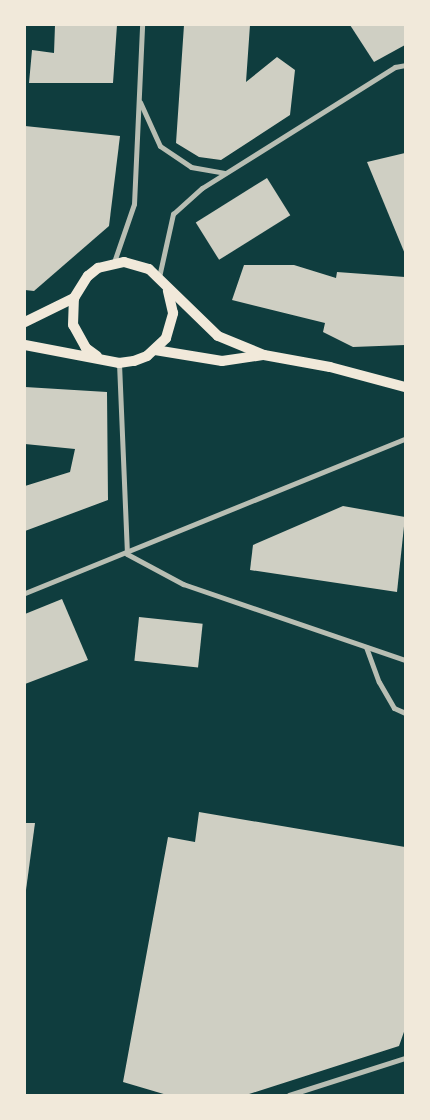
<!DOCTYPE html>
<style>
body{margin:0}
#map{position:relative;width:430px;height:1120px;overflow:hidden;background:#0f3d3e;font-family:Quicksand,sans-serif}
div>[style]{position:absolute}
.building>*{inset:0;background:#cfcfc3;transform-origin:0 0}
.minor>*{height:5px;margin:-2.5px;padding:0 2.5px;transform-origin:2.5px;border-radius:2.5px;background:#b8beb3}
.secondary>*{height:10px;margin:-5px;padding:0 5px;transform-origin:5px;border-radius:5px;background:#f1e9da}
span{translate:-50% -50%;white-space:nowrap;text-align:center;line-height:1.15;-webkit-text-stroke:4px #f1e9da;paint-order:stroke}
.frame{position:absolute;inset:0;border:26px solid #f1e9da;pointer-events:none}
</style>
<div id="map">
<div class="building">
<div style="clip-path:polygon(55px 25px,117px 25px,113px 83px,29px 83px,32px 50px,54px 53px)"></div>
<div style="clip-path:polygon(184px 25px,250px 25px,246px 82px,277px 57px,295px 70px,290px 115px,221px 160px,199px 157px,176px 143px)"></div>
<div style="clip-path:polygon(350px 25px,405px 25px,405px 45px,374px 62px)"></div>
<div style="clip-path:polygon(25px 126px,120px 136px,109px 226px,34px 291px,25px 290px)"></div>
<div style="clip-path:polygon(405px 153px,405px 254px,367px 162px)"></div>
<div style="left:267px;top:178px;width:44px;height:84px;rotate:58deg"></div>
<div style="clip-path:polygon(244px 265px,294px 265px,336px 278px,337px 272px,405px 277px,405px 345px,353px 347px,323px 332px,325px 323px,232px 300px)"></div>
<div style="clip-path:polygon(25px 387px,107px 392px,108px 500px,25px 531px,25px 486px,70px 472px,75px 449px,25px 444px)"></div>
<div style="clip-path:polygon(343px 506px,405px 517px,397px 592px,250px 570px,253px 545px)"></div>
<div style="clip-path:polygon(62px 599px,88px 660px,25px 684px,25px 614px)"></div>
<div style="left:139px;top:617px;width:64px;height:44px;rotate:6deg"></div>
<div style="clip-path:polygon(199px 812px,405px 847px,405px 1029px,399px 1046px,246px 1095px,167px 1095px,123px 1082px,168px 837px,195px 842px)"></div>
<div style="clip-path:polygon(25px 823px,35px 823px,26px 890px,25px 890px)"></div>
</div>
<div class="minor">
<div style="left:140px;top:102px;width:48px;rotate:65.6deg"></div>
<div style="left:160px;top:146px;width:37px;rotate:34deg"></div>
<div style="left:191px;top:167px;width:34px;rotate:10deg"></div>
<div style="left:114px;top:262px;width:61px;rotate:-71deg"></div>
<div style="left:134px;top:204px;width:179px;rotate:-87.4deg"></div>
<div style="left:159px;top:277px;width:65px;rotate:-77.5deg"></div>
<div style="left:173px;top:214px;width:39px;rotate:-42deg"></div>
<div style="left:202px;top:188px;width:228px;rotate:-32.1deg"></div>
<div style="left:395px;top:67px;width:10px;rotate:-11deg"></div>
<div style="left:119px;top:363px;width:191px;rotate:87.6deg"></div>
<div style="left:127px;top:554px;width:64px;rotate:28.2deg"></div>
<div style="left:183px;top:584px;width:235px;rotate:18.9deg"></div>
<div style="left:25px;top:593px;width:410px;rotate:-22.1deg"></div>
<div style="left:366px;top:647px;width:37px;rotate:70deg"></div>
<div style="left:379px;top:682px;width:30px;rotate:60deg"></div>
<div style="left:394px;top:708px;width:12px;rotate:24deg"></div>
<div style="left:289px;top:1095px;width:122px;rotate:-17.7deg"></div>
</div>
<div class="secondary">
<div style="left:25px;top:322px;width:55px;rotate:-26.1deg"></div>
<div style="left:25px;top:345px;width:96px;rotate:10.8deg"></div>
<div style="left:119px;top:363px;width:15px;rotate:-8deg"></div>
<div style="left:134px;top:361px;width:14px;rotate:-21deg"></div>
<div style="left:147px;top:356px;width:26px;rotate:-43deg"></div>
<div style="left:166px;top:338px;width:26px;rotate:-74deg"></div>
<div style="left:173px;top:313px;width:23px;rotate:-103deg"></div>
<div style="left:155px;top:350px;width:68px;rotate:9.3deg"></div>
<div style="left:222px;top:361px;width:41px;rotate:-8.3deg"></div>
<div style="left:97px;top:356px;width:14px;rotate:-144deg"></div>
<div style="left:86px;top:348px;width:26px;rotate:-119deg"></div>
<div style="left:73px;top:325px;width:27px;rotate:-88deg"></div>
<div style="left:74px;top:298px;width:26px;rotate:-58deg"></div>
<div style="left:88px;top:276px;width:13px;rotate:-39deg"></div>
<div style="left:98px;top:268px;width:27px;rotate:-13deg"></div>
<div style="left:124px;top:262px;width:26px;rotate:16deg"></div>
<div style="left:149px;top:269px;width:96px;rotate:44.2deg"></div>
<div style="left:218px;top:336px;width:50px;rotate:22.4deg"></div>
<div style="left:264px;top:355px;width:67px;rotate:10.3deg"></div>
<div style="left:330px;top:367px;width:78px;rotate:14.9deg"></div>
</div>
<div class="frame"></div>
</div>
